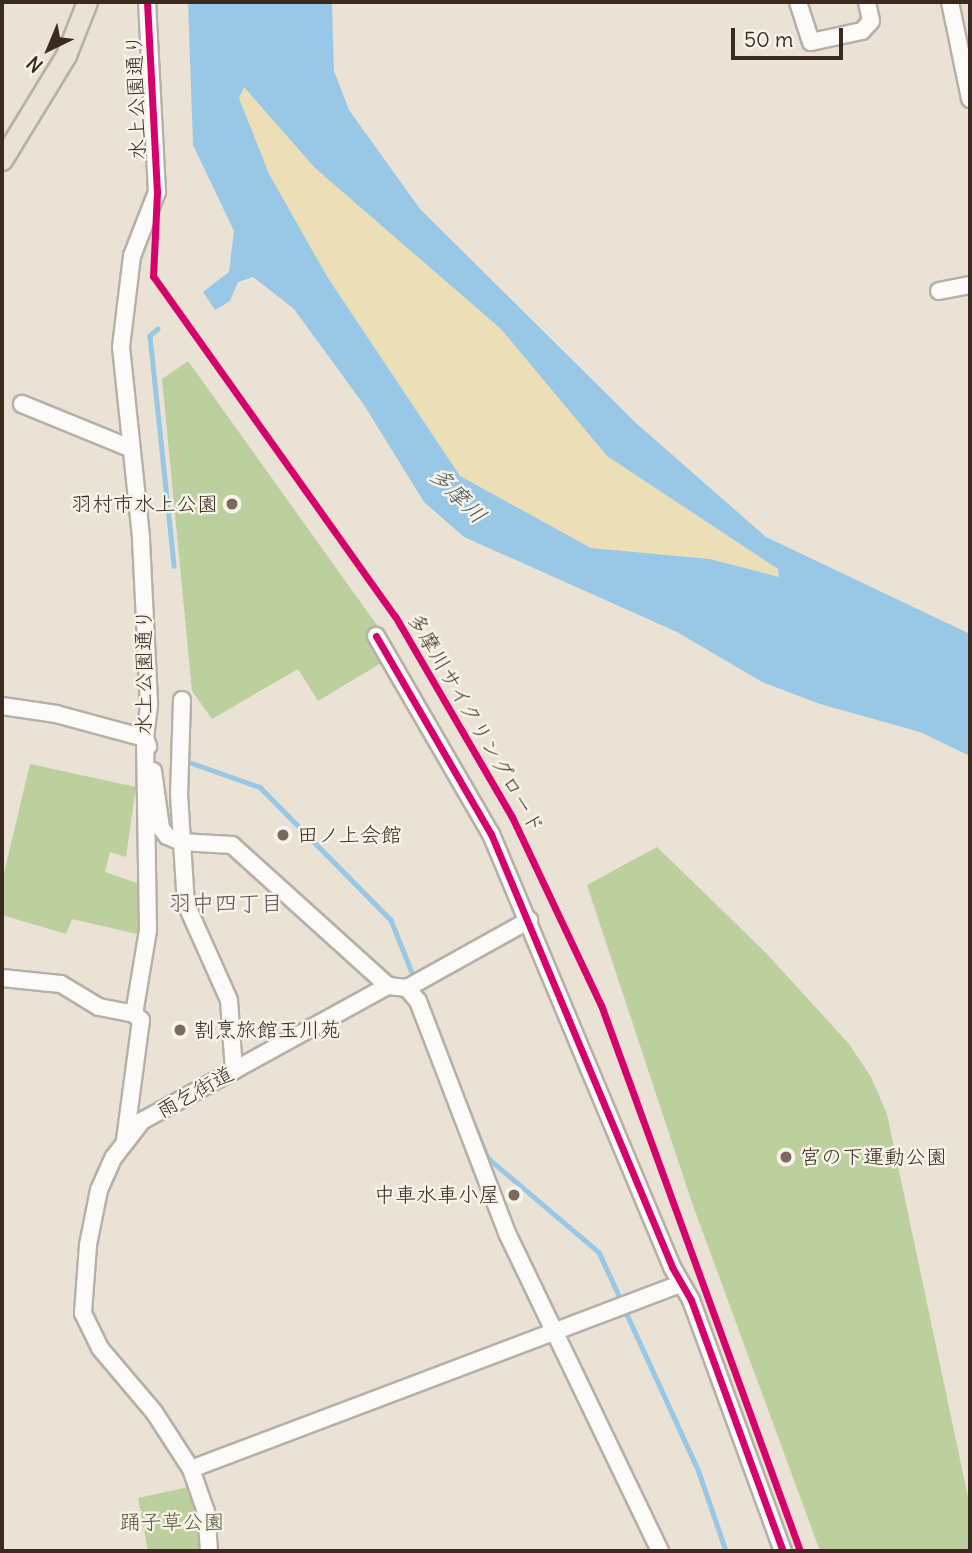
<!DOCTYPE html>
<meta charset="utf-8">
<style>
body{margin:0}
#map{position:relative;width:972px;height:1553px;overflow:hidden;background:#eae2d5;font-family:Delius,"Klee One",sans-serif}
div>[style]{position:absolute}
.green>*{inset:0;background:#bcd09d}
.sand>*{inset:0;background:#ecdeb7}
.water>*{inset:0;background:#99c8e6}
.stream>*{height:4.5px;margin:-2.25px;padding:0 2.25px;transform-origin:2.25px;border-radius:2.25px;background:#99c8e6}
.roads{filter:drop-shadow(2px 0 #b6b0a6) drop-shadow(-2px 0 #b6b0a6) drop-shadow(0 2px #b6b0a6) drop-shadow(0 -2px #b6b0a6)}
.minor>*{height:16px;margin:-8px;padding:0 8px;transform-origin:8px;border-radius:8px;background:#fcfbf9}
.major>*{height:19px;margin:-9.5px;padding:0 9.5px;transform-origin:9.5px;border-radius:9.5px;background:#ebe2d7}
.cycleway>*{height:7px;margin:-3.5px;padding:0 3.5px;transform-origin:3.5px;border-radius:3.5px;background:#d6006c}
.dots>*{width:19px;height:19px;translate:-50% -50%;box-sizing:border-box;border:4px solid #f7f3e8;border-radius:50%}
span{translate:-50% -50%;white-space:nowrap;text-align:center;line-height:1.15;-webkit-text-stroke:5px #f7f3e8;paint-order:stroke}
.street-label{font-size:21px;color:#3b2a1e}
.poi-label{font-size:21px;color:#3b2a1e}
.right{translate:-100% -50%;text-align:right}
.left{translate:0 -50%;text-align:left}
.park-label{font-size:21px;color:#565736}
.water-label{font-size:23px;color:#4d565c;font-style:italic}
.neighbourhood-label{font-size:23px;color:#65535b}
.frame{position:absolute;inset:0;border:4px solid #3b2a1e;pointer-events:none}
.north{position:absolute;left:14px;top:14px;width:70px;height:70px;-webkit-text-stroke:5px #f7f3e8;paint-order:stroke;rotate:223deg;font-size:19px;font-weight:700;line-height:28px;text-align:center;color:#3b2a1e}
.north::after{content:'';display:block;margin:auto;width:24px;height:32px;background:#3b2a1e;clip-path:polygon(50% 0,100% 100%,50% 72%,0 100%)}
.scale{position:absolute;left:731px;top:28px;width:112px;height:32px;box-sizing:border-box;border:4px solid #3b2a1e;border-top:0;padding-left:9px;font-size:21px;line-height:24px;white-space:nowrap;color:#3b2a1e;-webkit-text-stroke:5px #f7f3e8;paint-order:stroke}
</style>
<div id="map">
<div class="green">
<div style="clip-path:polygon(188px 361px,379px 628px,369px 637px,383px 662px,318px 701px,298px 669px,212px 719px,192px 691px,162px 379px)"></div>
<div style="clip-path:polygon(30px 764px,136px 787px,126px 857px,110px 852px,105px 872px,137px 883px,141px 935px,72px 919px,66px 934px,2px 915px,2px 881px)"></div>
<div style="clip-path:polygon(657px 847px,766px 953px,849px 1044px,871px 1077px,887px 1114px,969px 1502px,970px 1551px,820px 1551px,691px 1200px,587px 885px)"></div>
<div style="clip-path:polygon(193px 1486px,202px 1517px,204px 1551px,148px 1551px,138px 1498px)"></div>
</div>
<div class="sand">
<div style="clip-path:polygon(244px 86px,315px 168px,501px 329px,607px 456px,778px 569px,779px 577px,710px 559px,591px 548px,460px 476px,328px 278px,269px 174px,239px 98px)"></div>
</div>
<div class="water">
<div style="clip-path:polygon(evenodd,188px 2px,332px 2px,334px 71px,349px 110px,420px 209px,637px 424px,766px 537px,970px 634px,970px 756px,920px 732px,820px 704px,762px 682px,677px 632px,464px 537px,424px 502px,364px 405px,294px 309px,253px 277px,238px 282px,230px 301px,215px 310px,203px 292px,229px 272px,234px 231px,193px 145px,188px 2px,244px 87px,315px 168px,501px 329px,607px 456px,778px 569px,779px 577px,710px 559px,591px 548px,460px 476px,328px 278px,269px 174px,239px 98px,244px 87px)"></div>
</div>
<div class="stream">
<div style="left:158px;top:329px;width:11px;rotate:139deg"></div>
<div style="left:150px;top:336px;width:231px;rotate:84deg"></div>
<div style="left:186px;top:761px;width:78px;rotate:19.4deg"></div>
<div style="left:260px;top:787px;width:187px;rotate:45.4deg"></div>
<div style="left:391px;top:920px;width:83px;rotate:68.1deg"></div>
<div style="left:464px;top:1099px;width:64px;rotate:67.9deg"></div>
<div style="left:488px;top:1158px;width:145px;rotate:40.3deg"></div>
<div style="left:599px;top:1252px;width:55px;rotate:65.3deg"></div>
<div style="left:625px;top:1310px;width:178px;rotate:65.4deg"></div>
<div style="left:699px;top:1472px;width:83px;rotate:71.1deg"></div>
</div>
<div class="roads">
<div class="minor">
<div style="left:798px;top:2px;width:42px;rotate:72deg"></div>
<div style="left:811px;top:42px;width:52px;rotate:-12.2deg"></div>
<div style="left:862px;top:31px;width:13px;rotate:-48deg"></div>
<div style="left:871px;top:21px;width:19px;rotate:-102deg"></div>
<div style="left:950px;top:2px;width:99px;rotate:78.3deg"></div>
<div style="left:939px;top:291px;width:32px;rotate:-11deg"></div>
<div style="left:22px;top:404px;width:117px;rotate:22.2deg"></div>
<div style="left:376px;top:636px;width:229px;rotate:59.9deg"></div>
<div style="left:491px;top:834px;width:469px;rotate:67.3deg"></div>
<div style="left:672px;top:1267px;width:38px;rotate:60deg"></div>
<div style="left:691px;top:1300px;width:267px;rotate:69.9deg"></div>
<div style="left:182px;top:700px;width:94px;rotate:91.8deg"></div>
<div style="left:179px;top:794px;width:110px;rotate:86.4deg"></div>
<div style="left:186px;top:904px;width:105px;rotate:65.9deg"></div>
<div style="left:229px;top:1000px;width:71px;rotate:86deg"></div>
<div style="left:2px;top:706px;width:55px;rotate:8.4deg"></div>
<div style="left:56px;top:714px;width:92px;rotate:15.1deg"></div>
<div style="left:145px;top:738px;width:9px;rotate:69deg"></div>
<div style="left:153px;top:771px;width:58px;rotate:82deg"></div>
<div style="left:161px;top:828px;width:10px;rotate:53deg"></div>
<div style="left:167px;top:836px;width:15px;rotate:23deg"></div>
<div style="left:181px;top:842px;width:51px;rotate:3.4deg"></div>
<div style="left:232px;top:845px;width:210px;rotate:42.1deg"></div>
<div style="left:388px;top:986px;width:19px;rotate:6deg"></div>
<div style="left:407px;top:988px;width:140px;rotate:-29.1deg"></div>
<div style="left:2px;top:978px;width:59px;rotate:5.8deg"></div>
<div style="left:61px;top:984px;width:44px;rotate:31.2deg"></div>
<div style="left:99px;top:1007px;width:36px;rotate:11deg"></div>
<div style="left:407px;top:988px;width:17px;rotate:50deg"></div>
<div style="left:418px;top:1001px;width:248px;rotate:69deg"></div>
<div style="left:507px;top:1233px;width:353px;rotate:64.3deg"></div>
<div style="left:134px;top:1014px;width:85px;rotate:-80.5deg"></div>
<div style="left:148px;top:930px;width:192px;rotate:-90.9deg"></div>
<div style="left:145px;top:738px;width:35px;rotate:-83deg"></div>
<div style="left:149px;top:703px;width:166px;rotate:-92.8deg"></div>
<div style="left:141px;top:537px;width:191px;rotate:-96deg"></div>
<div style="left:121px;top:347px;width:92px;rotate:-83.1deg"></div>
<div style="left:132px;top:256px;width:69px;rotate:-68.7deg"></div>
<div style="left:157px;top:192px;width:190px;rotate:-93deg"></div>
<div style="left:125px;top:1140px;width:121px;rotate:-82.4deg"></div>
<div style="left:141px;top:1020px;width:9px;rotate:-139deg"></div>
<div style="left:191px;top:1469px;width:523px;rotate:-20.72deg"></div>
<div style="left:209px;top:1551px;width:39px;rotate:-94deg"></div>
<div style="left:206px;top:1512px;width:46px;rotate:-109.2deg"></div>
<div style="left:191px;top:1469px;width:68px;rotate:-123deg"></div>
<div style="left:154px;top:1412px;width:84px;rotate:-130.2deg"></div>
<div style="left:100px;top:1348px;width:39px;rotate:-116deg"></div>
<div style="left:83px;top:1313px;width:68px;rotate:-85.8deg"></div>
<div style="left:88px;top:1245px;width:56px;rotate:-78.7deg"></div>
<div style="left:99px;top:1190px;width:36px;rotate:-66deg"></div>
<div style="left:114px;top:1157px;width:46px;rotate:-52.1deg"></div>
<div style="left:142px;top:1121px;width:281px;rotate:-28.8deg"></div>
</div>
<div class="major">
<div style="left:2px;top:160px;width:123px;rotate:-58.6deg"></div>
<div style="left:66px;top:55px;width:57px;rotate:-68.4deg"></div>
</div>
</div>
<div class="cycleway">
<div style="left:147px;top:2px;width:190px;rotate:87deg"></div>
<div style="left:157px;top:192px;width:84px;rotate:92.7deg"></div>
<div style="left:153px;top:276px;width:417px;rotate:54.6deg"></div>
<div style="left:395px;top:616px;width:233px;rotate:59.8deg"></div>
<div style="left:512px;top:817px;width:208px;rotate:64.7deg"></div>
<div style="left:601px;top:1005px;width:581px;rotate:69.97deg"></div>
<div style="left:376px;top:636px;width:229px;rotate:59.9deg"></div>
<div style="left:491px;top:834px;width:469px;rotate:67.3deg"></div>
<div style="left:672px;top:1267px;width:38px;rotate:60deg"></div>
<div style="left:691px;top:1300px;width:267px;rotate:69.9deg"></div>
</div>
<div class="dots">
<div style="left:232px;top:504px;background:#786a5e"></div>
<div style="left:283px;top:835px;background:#786a5e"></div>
<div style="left:180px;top:1030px;background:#786a5e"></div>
<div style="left:786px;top:1157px;background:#786a5e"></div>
<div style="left:514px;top:1195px;background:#786a5e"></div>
</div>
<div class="street-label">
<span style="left:136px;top:97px;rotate:-92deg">水上公園通り</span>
<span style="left:144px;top:672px;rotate:-90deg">水上公園通り</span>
<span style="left:476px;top:723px;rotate:60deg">多摩川サイクリングロード</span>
<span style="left:195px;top:1092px;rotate:-29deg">雨乞街道</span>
</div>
<div class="poi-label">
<span class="right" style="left:218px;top:504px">羽村市水上公園</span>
<span class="left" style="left:297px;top:835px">田ノ上会館</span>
<span class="left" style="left:194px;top:1030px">割烹旅館玉川苑</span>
<span class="left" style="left:800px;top:1157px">宮の下運動公園</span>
<span class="right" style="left:500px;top:1195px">中車水車小屋</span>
</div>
<div class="park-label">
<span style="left:172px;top:1522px">踊子草公園</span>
</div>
<div class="water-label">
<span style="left:458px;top:495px;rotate:45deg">多摩川</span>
</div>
<div class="neighbourhood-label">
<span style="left:226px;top:903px">羽中四丁目</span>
</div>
<div class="frame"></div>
<div class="north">N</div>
<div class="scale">50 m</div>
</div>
